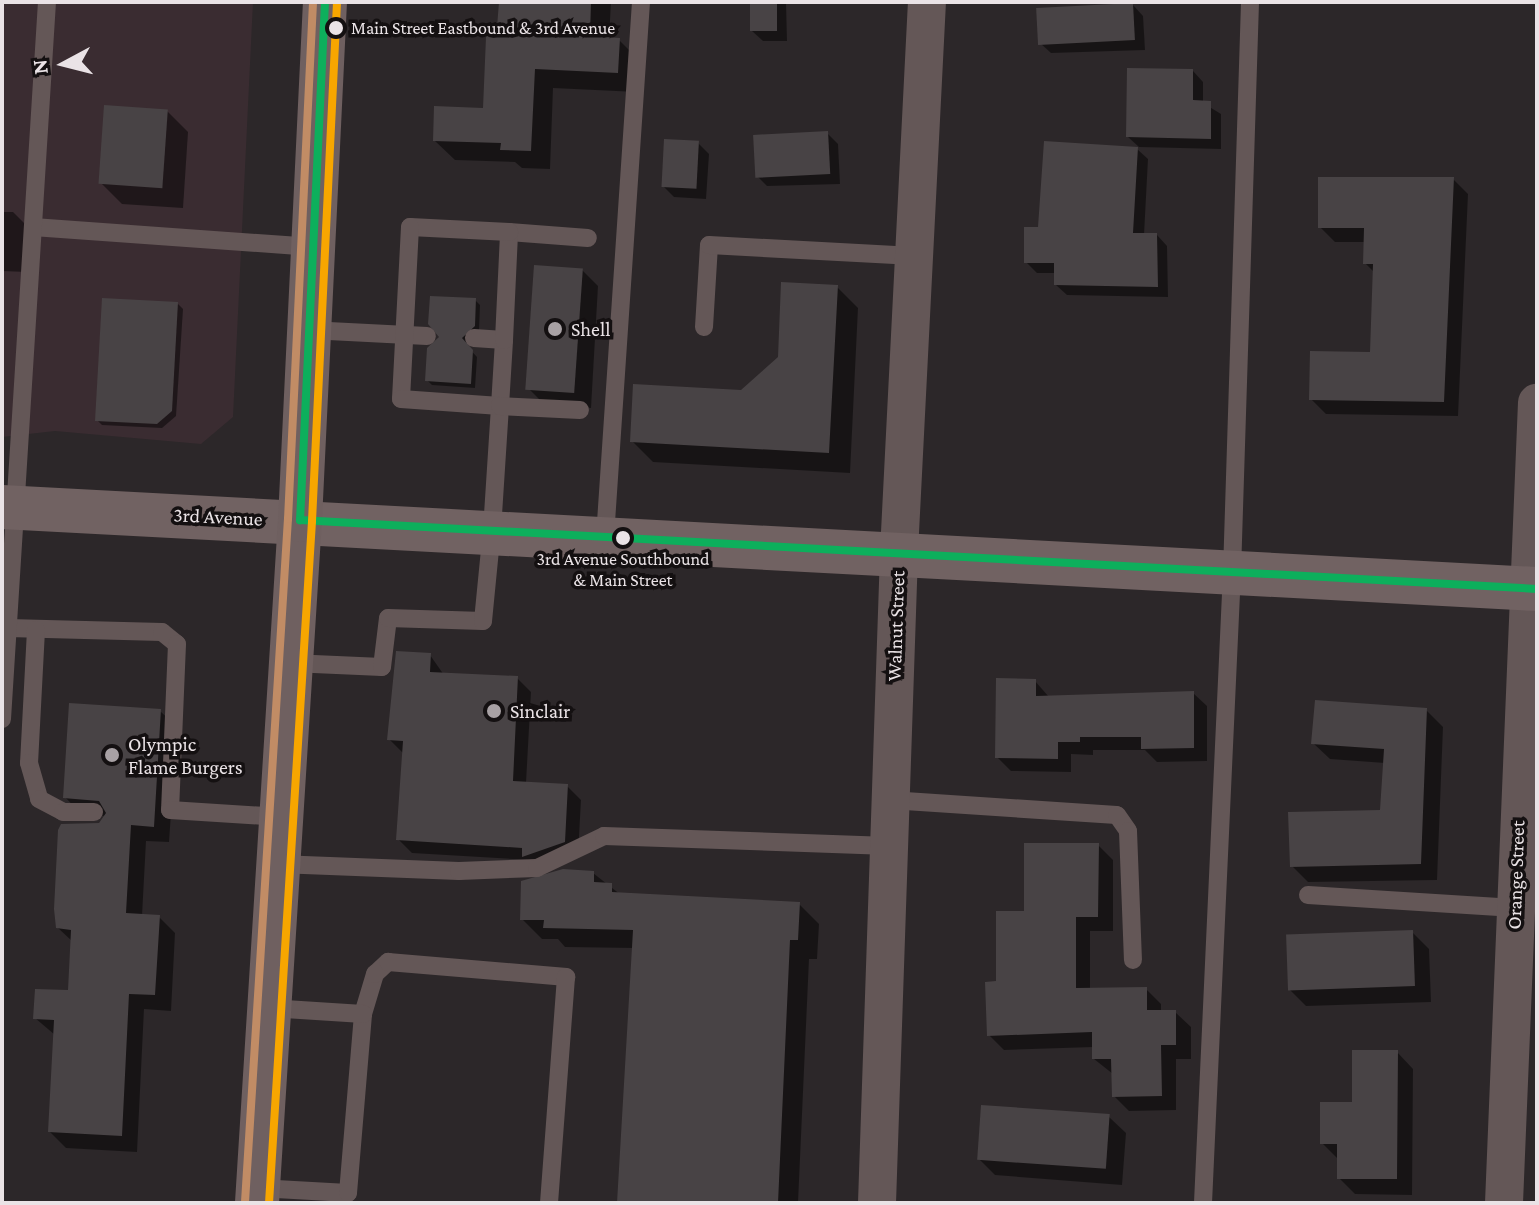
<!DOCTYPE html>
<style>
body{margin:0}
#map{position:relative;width:1539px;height:1205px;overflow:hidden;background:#2c2729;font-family:"Crimson Pro",serif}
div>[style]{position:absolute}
.built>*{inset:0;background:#3a2c31}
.shadow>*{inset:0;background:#0007}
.building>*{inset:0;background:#484345;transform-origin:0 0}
.lane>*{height:18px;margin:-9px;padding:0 9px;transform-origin:9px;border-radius:9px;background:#645757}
.street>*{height:38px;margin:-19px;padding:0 19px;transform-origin:19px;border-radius:19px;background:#645757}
.secondary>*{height:44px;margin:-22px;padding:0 22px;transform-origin:22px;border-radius:22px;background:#716262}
.primary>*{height:44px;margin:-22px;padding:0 22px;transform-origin:22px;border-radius:22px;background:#6f6060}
.bus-1>*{height:8px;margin:-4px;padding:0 4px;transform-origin:4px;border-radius:4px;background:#0daf5c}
.bus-2>*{height:8px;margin:-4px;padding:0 4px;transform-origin:4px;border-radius:4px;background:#f7a600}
.bus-3>*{height:8px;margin:-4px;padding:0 4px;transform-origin:4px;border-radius:4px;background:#c18c65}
.dots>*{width:22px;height:22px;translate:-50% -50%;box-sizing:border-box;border:4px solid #141011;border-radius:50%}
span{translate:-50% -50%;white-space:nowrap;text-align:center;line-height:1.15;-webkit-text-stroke:7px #141011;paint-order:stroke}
.bus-label{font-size:18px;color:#eae3e6}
.left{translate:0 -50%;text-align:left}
.poi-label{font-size:20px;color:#eae3e6}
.street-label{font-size:20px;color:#eae3e6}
.frame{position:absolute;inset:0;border:4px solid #eae3e6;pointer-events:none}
.north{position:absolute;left:24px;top:24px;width:80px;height:80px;-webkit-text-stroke:6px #141011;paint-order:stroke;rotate:263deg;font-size:22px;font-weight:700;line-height:32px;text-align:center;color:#eae3e6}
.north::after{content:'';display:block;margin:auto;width:28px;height:36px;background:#eae3e6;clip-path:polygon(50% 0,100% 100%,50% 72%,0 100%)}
</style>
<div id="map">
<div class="built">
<div style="clip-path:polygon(2px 2px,253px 2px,233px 417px,201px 444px,55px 431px,2px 437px)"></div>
</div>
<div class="shadow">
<div style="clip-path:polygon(501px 2px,611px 2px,609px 39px,619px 40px,638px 59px,637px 92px,553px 88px,550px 169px,522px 168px,515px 162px,455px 160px,435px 141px,485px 110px)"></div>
<div style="clip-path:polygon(752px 2px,786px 2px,787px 41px,763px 41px,752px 31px)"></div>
<div style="clip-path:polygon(1133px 5px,1143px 16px,1145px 50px,1051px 53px,1040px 43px)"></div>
<div style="clip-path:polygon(1193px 71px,1203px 82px,1203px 103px,1221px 114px,1221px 149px,1139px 147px,1128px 137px)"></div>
<div style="clip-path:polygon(167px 111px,188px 132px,183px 208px,122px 204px,101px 183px)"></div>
<div style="clip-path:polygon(827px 133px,838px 144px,840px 184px,767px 186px,756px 175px)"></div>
<div style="clip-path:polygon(698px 143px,709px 154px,706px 199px,674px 197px,663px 186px)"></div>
<div style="clip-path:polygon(1137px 149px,1148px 159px,1144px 235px,1157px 235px,1167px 246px,1168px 297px,1067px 295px,1056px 285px,1056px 273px,1037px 273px,1026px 262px,1040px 229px)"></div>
<div style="clip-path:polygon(1453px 179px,1468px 194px,1458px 416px,1326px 414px,1311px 399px,1372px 354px,1375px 273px,1365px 263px,1366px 242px,1335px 242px,1320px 227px)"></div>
<div style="clip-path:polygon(2px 212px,13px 212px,28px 227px,27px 272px,2px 271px)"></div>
<div style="clip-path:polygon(582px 270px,598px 286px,591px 408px,545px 405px,529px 389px)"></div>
<div style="clip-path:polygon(837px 287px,858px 308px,850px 473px,653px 462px,632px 441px,742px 392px,780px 358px)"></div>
<div style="clip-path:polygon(475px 300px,480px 305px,479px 331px,465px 344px,477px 357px,475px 388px,432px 385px,427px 380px)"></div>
<div style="clip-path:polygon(178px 304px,183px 309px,176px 416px,162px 428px,102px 425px,97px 420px)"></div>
<div style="clip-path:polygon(430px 655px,444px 675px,517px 678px,531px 692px,526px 783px,567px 786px,581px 800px,578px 855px,529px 860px,412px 853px,398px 839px,404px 754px,389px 739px)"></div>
<div style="clip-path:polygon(1035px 681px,1049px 697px,1193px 693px,1207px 706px,1207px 761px,1157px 762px,1145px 750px,1093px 750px,1093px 755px,1071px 754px,1071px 772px,1011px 771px,997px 757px)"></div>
<div style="clip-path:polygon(1426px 710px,1443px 727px,1437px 880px,1308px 882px,1292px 866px,1382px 812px,1385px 763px,1330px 759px,1313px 743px)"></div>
<div style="clip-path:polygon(160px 711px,177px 727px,169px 842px,146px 841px,142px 916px,159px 917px,175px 933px,171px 1011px,144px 1009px,137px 1152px,66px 1148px,50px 1132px,55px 1035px,35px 1018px,70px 993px,73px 942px,58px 928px,106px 816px,81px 814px,65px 797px)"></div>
<div style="clip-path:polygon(1098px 845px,1113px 860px,1113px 931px,1090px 931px,1090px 990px,1146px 989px,1161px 1004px,1161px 1012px,1175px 1012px,1191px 1027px,1191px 1059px,1176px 1059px,1176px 1110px,1129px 1111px,1114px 1096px,1113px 1074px,1094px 1059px,1094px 1047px,1004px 1050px,989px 1035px,998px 983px,1026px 913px)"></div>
<div style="clip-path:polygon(593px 873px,621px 895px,799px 904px,819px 924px,817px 959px,809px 959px,798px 1203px,619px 1203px,634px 948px,565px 947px,558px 939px,542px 939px,522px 919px)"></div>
<div style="clip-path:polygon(1412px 932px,1429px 949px,1431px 1002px,1306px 1006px,1290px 990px)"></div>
<div style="clip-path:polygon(1397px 1052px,1413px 1069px,1412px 1195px,1355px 1194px,1339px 1178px,1339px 1160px,1322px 1143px)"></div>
<div style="clip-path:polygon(1109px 1117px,1126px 1133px,1122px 1185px,995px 1175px,979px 1159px)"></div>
</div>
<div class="building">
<div style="clip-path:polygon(499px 2px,591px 2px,590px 36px,620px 38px,618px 73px,535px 69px,531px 151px,500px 150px,501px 143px,433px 141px,434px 106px,483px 108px,486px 37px,497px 27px)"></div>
<div style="left:750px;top:2px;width:27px;height:29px"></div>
<div style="left:1133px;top:3px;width:37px;height:97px;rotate:87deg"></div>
<div style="clip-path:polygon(1127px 68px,1193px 69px,1193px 100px,1211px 101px,1211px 139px,1126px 137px)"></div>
<div style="left:104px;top:105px;width:64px;height:79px;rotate:4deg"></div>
<div style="left:828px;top:131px;width:43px;height:75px;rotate:87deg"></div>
<div style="left:664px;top:139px;width:35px;height:48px;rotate:3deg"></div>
<div style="clip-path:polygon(1044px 141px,1138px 147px,1133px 233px,1157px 233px,1158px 287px,1054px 285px,1054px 263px,1024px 263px,1024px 227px,1038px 227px)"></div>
<div style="clip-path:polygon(1318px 177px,1454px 177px,1444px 402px,1309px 400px,1310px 351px,1370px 352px,1373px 264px,1363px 264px,1364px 228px,1318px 228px)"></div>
<div style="left:534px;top:265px;width:49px;height:125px;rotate:4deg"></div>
<div style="clip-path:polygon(781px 282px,838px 285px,829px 453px,630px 442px,633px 384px,741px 390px,778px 357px)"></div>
<div style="clip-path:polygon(430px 296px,476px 298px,475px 326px,462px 338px,473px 350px,471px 384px,425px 381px,427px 348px,439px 337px,428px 324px)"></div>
<div style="clip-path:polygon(102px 298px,178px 302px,172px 411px,157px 424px,95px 421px)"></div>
<div style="clip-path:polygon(396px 651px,431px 653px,430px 672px,518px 676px,513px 781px,568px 784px,565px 842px,522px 857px,522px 848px,396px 840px,403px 741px,387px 740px)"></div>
<div style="clip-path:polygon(996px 678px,1036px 679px,1036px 696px,1194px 691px,1194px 748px,1141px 749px,1141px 737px,1080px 737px,1080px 742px,1058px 742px,1058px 759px,995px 758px)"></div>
<div style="clip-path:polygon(1315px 700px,1427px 708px,1421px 864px,1290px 867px,1288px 812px,1380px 810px,1384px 749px,1311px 744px)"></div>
<div style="clip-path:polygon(69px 703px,161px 709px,154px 827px,131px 825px,126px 913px,160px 915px,155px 995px,129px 994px,122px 1136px,48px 1132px,54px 1020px,33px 1019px,35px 989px,68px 990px,71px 930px,56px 928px,54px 909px,58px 830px,61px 824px,99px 823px,106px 813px,99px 801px,63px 798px)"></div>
<div style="clip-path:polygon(1024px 843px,1099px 843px,1098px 917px,1076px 917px,1076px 988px,1147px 987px,1147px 1010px,1176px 1010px,1176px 1045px,1161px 1045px,1162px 1096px,1112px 1097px,1111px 1059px,1092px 1059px,1092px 1032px,987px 1036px,985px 982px,996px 981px,996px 911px,1024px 911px)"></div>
<div style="clip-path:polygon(563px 869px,594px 871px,594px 882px,612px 883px,612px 892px,800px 902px,798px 940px,790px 940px,778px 1203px,617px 1203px,633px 930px,543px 928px,544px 920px,520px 920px,521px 881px)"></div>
<div style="left:1413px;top:930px;width:56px;height:127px;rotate:88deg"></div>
<div style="clip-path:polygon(1352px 1050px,1398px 1050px,1397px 1179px,1337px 1179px,1337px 1144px,1320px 1144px,1320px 1102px,1352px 1102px)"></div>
<div style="left:981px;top:1105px;width:129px;height:55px;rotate:4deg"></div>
</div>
<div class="lane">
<div style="left:33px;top:227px;width:281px;rotate:4.1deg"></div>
<div style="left:509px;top:232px;width:79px;rotate:4.3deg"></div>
<div style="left:704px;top:327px;width:82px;rotate:-86.5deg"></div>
<div style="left:709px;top:245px;width:205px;rotate:3.1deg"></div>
<div style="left:309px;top:330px;width:118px;rotate:2.9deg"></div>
<div style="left:474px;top:338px;width:30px;rotate:4deg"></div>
<div style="left:605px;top:537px;width:536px;rotate:-86.15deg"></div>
<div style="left:8px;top:628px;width:154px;rotate:1.5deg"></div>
<div style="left:162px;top:632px;width:19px;rotate:39deg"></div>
<div style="left:177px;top:644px;width:166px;rotate:92.4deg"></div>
<div style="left:170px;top:810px;width:111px;rotate:3.6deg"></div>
<div style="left:36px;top:630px;width:133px;rotate:93deg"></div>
<div style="left:29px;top:763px;width:37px;rotate:74deg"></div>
<div style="left:39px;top:799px;width:27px;rotate:28deg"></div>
<div style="left:63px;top:812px;width:31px"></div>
<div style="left:291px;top:663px;width:91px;rotate:2.5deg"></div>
<div style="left:382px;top:667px;width:49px;rotate:-83deg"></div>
<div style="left:388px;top:618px;width:95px;rotate:1.8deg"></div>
<div style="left:483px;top:621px;width:91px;rotate:-84.4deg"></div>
<div style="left:492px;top:530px;width:124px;rotate:-86.3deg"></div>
<div style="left:500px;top:406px;width:66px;rotate:-86.5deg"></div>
<div style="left:504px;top:340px;width:108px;rotate:-87.3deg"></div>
<div style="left:509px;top:232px;width:99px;rotate:-177.1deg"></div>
<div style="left:410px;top:227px;width:172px;rotate:93deg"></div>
<div style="left:401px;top:399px;width:99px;rotate:4deg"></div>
<div style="left:500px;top:406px;width:80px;rotate:2.9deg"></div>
<div style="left:2px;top:719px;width:718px;rotate:-86.41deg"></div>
<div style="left:890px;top:800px;width:227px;rotate:3.8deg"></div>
<div style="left:1117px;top:815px;width:19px;rotate:55deg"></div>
<div style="left:1128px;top:831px;width:129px;rotate:87.8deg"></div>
<div style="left:278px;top:864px;width:181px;rotate:2.2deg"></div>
<div style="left:459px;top:871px;width:78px;rotate:-2.2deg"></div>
<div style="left:537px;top:868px;width:74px;rotate:-25.5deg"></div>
<div style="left:604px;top:836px;width:285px;rotate:2deg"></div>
<div style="left:1308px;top:895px;width:207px;rotate:3.6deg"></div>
<div style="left:363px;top:1014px;width:42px;rotate:-73.3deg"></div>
<div style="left:375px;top:974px;width:18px;rotate:-43deg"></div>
<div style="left:388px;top:962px;width:179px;rotate:4.8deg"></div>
<div style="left:566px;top:977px;width:227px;rotate:94.3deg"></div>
<div style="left:258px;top:1188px;width:90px;rotate:3.2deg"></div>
<div style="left:348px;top:1193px;width:180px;rotate:-85.2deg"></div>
<div style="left:363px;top:1014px;width:94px;rotate:-176.3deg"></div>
<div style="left:1203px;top:1203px;width:632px;rotate:-87.37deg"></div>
<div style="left:1232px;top:572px;width:570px;rotate:-88.19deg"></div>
</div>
<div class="street">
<div style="left:877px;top:1203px;width:651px;rotate:-88.06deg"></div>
<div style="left:899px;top:552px;width:551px;rotate:-87.09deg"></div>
<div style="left:1504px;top:1203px;width:801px;rotate:-87.64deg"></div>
</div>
<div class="secondary">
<div style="left:2px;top:507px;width:1537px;rotate:3.06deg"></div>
</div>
<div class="primary">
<div style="left:257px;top:1203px;width:684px;rotate:-86.4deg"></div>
<div style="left:300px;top:520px;width:519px;rotate:-87.24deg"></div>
</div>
<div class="bus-1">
<div style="left:325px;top:2px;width:519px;rotate:92.76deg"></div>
<div style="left:300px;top:520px;width:1239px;rotate:3.19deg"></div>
</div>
<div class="bus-2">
<div style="left:269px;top:1203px;width:683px;rotate:-86.39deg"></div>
<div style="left:312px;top:521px;width:519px;rotate:-87.24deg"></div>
</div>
<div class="bus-3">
<div style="left:245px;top:1202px;width:684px;rotate:-86.4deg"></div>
<div style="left:288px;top:519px;width:518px;rotate:-87.23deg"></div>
</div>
<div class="dots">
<div style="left:336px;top:28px;background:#eae3e6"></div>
<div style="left:555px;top:329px;background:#a8a1a4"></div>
<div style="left:623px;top:538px;background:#eae3e6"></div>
<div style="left:494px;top:711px;background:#a8a1a4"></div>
<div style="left:112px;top:755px;background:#a8a1a4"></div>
</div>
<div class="bus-label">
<span class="left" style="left:351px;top:28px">Main Street Eastbound &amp; 3rd Avenue</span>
<span style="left:623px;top:570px">3rd Avenue Southbound<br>&amp; Main Street</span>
</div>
<div class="poi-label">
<span class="left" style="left:571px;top:329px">Shell</span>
<span class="left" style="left:510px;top:711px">Sinclair</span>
<span class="left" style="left:128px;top:756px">Olympic<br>Flame Burgers</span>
</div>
<div class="street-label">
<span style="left:218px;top:517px;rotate:3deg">3rd Avenue</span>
<span style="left:896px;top:626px;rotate:-88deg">Walnut Street</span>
<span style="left:1516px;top:875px;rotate:-88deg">Orange Street</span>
</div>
<div class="frame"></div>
<div class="north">N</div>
</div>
